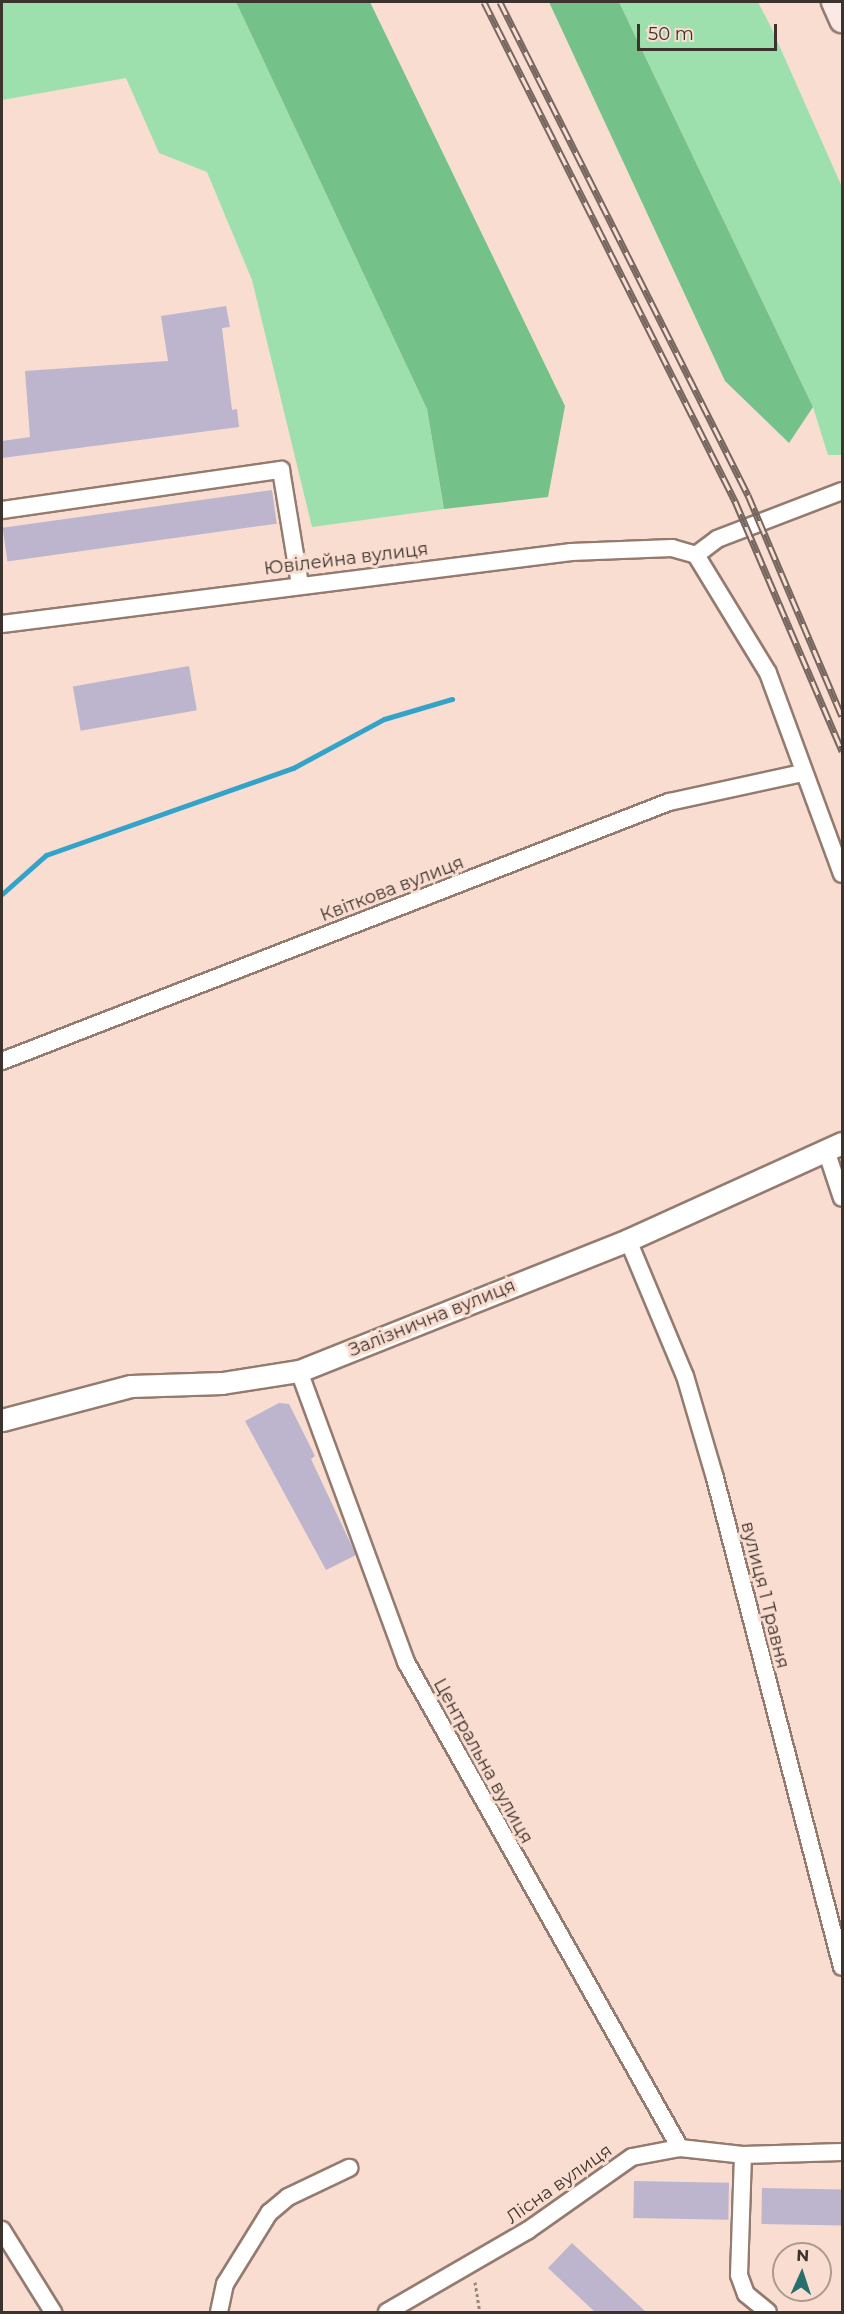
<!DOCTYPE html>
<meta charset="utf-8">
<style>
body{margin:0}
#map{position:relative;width:844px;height:2314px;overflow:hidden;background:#f9ddd0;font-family:Montserrat,sans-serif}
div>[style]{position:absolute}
.green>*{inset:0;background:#9de0ae}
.forest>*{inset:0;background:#74c28a}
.stream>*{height:5px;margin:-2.5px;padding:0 2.5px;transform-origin:2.5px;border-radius:2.5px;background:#33a3c9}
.building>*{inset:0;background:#bdb5cd;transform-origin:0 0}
.path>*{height:3px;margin-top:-1.5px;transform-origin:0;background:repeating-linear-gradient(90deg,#96847b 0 3px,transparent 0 6px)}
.roads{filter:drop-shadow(2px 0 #947b70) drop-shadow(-2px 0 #947b70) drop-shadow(0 2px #947b70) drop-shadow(0 -2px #947b70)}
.minor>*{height:16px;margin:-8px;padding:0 8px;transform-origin:8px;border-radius:8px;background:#fff}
.tertiary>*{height:21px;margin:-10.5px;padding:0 10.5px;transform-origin:10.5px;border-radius:10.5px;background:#fff}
.secondary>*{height:24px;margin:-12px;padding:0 12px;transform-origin:12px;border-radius:12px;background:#fbe9e6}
.rail>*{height:7px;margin-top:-3.5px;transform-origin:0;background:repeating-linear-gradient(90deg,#f9ddd0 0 14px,#75665f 0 28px);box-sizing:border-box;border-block:2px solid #75665f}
span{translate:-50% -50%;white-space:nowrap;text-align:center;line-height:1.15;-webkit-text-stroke:6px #f9ddd0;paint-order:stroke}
.street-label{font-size:18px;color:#3d332e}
.frame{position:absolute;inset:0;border:3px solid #3d332e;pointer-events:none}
.north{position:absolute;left:772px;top:2242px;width:60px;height:60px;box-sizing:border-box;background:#f9ddd0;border:2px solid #ae998f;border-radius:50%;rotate:3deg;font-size:16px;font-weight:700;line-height:24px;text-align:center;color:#3d332e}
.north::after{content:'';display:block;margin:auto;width:21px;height:27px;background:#256f6c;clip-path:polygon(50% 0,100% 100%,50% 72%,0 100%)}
.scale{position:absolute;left:637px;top:24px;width:140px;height:27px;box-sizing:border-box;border:3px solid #3d332e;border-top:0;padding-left:8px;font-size:18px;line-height:21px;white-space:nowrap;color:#3d332e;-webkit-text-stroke:4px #f9ddd0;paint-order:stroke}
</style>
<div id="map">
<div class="green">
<div style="clip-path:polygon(2px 2px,236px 2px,427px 409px,444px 509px,312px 527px,252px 280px,207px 172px,159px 153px,126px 78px,2px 100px)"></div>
<div style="clip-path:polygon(619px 2px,758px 2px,771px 27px,842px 187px,842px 455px,828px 455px,813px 407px)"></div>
</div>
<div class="forest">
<div style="clip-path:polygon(236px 2px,370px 2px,565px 406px,548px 497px,444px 509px,427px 409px)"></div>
<div style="clip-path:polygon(549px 2px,619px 2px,813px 407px,789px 443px,725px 381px)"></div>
</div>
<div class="stream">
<div style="left:2px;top:894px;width:59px;rotate:-41.6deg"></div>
<div style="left:46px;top:855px;width:262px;rotate:-19.4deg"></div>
<div style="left:293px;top:768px;width:103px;rotate:-28.3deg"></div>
<div style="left:384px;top:719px;width:71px;rotate:-16.4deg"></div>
</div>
<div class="building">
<div style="clip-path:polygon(226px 306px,230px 327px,222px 328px,232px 410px,237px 409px,239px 427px,2px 458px,2px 441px,30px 437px,25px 371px,168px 361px,161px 316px)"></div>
<div style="left:272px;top:490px;width:34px;height:272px;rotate:82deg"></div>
<div style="left:189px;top:666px;width:45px;height:118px;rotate:80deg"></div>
<div style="clip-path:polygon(279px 1403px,289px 1404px,315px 1456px,311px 1459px,356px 1555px,326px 1570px,245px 1421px)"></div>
<div style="left:634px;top:2181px;width:95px;height:37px;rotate:1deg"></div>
<div style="left:762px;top:2188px;width:81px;height:36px;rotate:1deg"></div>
<div style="clip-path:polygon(572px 2243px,647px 2313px,596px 2313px,548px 2268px)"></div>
</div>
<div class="path">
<div style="left:475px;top:2282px;width:30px;rotate:81deg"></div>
</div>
<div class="roads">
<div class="minor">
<div style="left:2px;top:510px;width:282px;rotate:-8.2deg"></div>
<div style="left:281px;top:470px;width:117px;rotate:80.6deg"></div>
<div style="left:696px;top:555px;width:138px;rotate:58.6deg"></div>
<div style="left:768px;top:673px;width:214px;rotate:69.8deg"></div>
<div style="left:696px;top:555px;width:26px;rotate:-37deg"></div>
<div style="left:717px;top:539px;width:134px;rotate:-21deg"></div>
<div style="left:2px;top:624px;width:574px;rotate:-7.21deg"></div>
<div style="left:571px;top:552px;width:101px;rotate:-2.3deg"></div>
<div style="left:672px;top:548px;width:25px;rotate:16deg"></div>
<div style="left:2px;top:1061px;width:716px;rotate:-21.22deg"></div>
<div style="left:669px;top:802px;width:136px;rotate:-12.3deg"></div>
<div style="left:827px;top:1153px;width:47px;rotate:71.6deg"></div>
<div style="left:628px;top:1240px;width:147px;rotate:67.3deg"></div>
<div style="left:685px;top:1376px;width:106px;rotate:73.6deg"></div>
<div style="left:715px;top:1478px;width:505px;rotate:75.44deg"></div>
<div style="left:299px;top:1371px;width:310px;rotate:69.8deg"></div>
<div style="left:406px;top:1662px;width:558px;rotate:60.59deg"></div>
<div style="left:743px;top:2155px;width:120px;rotate:91.9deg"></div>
<div style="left:739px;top:2275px;width:20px;rotate:70deg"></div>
<div style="left:746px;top:2294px;width:28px;rotate:39deg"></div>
<div style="left:2px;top:2230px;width:97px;rotate:58.1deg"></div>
<div style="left:219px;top:2312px;width:29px;rotate:-78deg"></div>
<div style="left:225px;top:2284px;width:84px;rotate:-58.2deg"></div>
<div style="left:269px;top:2213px;width:25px;rotate:-40deg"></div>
<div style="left:288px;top:2197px;width:68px;rotate:-25.4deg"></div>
<div style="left:387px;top:2312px;width:162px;rotate:-30.1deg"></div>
<div style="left:527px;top:2231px;width:128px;rotate:-35.2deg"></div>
<div style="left:632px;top:2157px;width:49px;rotate:-10.6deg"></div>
<div style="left:680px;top:2148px;width:63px;rotate:6.3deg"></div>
<div style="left:743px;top:2155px;width:99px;rotate:-1.7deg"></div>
</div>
<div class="tertiary">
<div style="left:2px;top:1420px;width:133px;rotate:-14.8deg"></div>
<div style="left:131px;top:1386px;width:91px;rotate:-1.9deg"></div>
<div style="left:222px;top:1383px;width:78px;rotate:-8.9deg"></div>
<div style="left:299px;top:1371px;width:354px;rotate:-21.7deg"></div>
<div style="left:628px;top:1240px;width:235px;rotate:-24.4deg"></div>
</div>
<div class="secondary">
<div style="left:834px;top:2px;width:20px;rotate:66deg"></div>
</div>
</div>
<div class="rail">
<div style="left:484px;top:2px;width:559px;rotate:63.3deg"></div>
<div style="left:735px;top:501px;width:272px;rotate:66.8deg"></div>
<div style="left:500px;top:2px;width:552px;rotate:63.3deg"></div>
<div style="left:748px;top:495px;width:240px;rotate:67deg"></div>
</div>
<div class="street-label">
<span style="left:346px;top:559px;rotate:-7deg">Ювілейна вулиця</span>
<span style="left:392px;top:889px;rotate:-21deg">Квіткова вулиця</span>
<span style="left:432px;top:1318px;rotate:-22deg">Залізнична вулиця</span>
<span style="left:765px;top:1595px;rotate:76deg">вулиця 1 Травня</span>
<span style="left:483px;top:1761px;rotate:61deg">Центральна вулиця</span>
<span style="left:559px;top:2184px;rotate:-35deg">Лісна вулиця</span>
</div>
<div class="frame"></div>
<div class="north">N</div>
<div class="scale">50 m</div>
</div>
